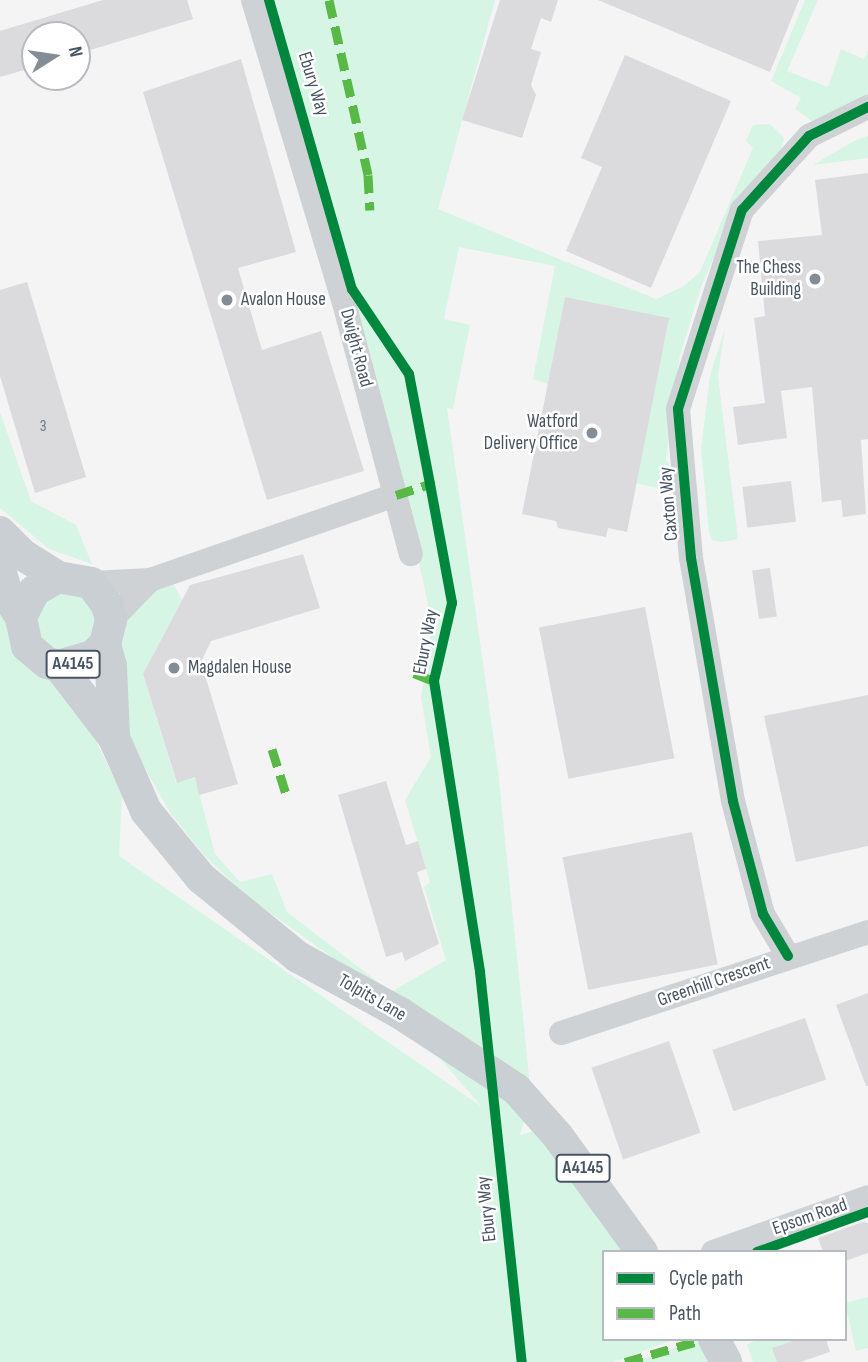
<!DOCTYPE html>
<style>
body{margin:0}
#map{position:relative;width:868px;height:1362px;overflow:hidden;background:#f4f4f4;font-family:"Sofia Sans Condensed",sans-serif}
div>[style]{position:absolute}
.green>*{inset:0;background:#d6f5e5}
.building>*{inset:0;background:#dbdbde;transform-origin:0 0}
.minor>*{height:24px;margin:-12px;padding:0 12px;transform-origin:12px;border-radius:12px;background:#cfd2d5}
.major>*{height:32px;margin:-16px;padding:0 16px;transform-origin:16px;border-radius:16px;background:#cacfd3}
.quiet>*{height:9px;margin-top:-4.5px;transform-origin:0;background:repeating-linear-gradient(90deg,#58b947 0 18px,transparent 0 27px)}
.cycleway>*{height:10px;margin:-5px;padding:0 5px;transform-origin:5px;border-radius:5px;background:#00873e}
.dots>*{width:19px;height:19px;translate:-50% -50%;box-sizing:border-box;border:4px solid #fff;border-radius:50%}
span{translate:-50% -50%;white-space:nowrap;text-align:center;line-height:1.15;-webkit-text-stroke:5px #fff;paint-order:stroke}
.number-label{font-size:16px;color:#6e7783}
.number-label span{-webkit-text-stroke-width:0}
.shield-label span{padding:2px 5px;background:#fff;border:2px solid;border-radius:5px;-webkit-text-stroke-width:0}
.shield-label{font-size:18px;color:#485463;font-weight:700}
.street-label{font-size:19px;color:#485463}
.poi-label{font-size:19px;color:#485463}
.right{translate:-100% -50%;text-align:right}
.left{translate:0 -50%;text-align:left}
.legend{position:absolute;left:602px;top:1250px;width:245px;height:91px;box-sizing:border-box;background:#fff;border:2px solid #b6bbc1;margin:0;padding:9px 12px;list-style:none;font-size:21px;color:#485463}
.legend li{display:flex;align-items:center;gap:14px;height:35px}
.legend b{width:35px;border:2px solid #b6bbc1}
.north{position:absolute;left:21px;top:21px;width:70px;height:70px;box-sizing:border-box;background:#fff;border:2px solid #b6bbc1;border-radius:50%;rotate:78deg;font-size:19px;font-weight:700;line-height:28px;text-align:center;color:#485463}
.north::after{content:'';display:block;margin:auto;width:24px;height:32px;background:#848c96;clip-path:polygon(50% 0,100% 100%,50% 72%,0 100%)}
</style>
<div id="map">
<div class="green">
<div style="clip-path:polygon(268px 0,495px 0,438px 209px,656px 299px,684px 286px,700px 272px,753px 148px,746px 141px,753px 125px,770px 124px,784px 138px,780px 153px,723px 236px,701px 287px,680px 355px,666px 459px,672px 472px,669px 491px,636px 483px,668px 318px,565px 297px,548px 384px,533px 379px,555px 266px,459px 247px,444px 319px,470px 325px,453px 409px,447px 408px,498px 770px,531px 1096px,520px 1135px,535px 1131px,642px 1252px,604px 1252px,604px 1339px,675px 1339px,614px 1362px,0 1362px,0 584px,81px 710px,122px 795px,119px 856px,482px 1107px,386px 996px,248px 897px,204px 855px,171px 814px,134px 749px,126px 722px,119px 660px,124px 625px,132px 606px,170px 578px,182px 600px,143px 674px,176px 782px,195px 777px,215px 854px,240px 882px,272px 874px,287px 912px,391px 992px,446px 960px,424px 887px,430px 882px,405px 800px,431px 757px,421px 697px,432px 623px,404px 494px)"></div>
<div style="clip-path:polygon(805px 0,818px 0,787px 71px,828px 87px,841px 49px,864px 59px,868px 50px,868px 108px,815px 123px,795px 109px,801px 98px,771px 81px)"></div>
<div style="clip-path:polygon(868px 136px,868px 158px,813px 165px,854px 141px)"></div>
<div style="clip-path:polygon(725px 328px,718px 376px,738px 539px,723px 542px,712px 540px,709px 532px,701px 449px,710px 376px)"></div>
<div style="clip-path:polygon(0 412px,31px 501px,76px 525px,92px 564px,49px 549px,0 508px)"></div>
<div style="clip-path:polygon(58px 591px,86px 598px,97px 618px,93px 639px,65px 655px,38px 640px,35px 610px)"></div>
<div style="clip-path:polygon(868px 1297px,868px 1348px,856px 1351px,845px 1303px)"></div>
<div style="clip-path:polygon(700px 1339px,714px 1362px,634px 1362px)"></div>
<div style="clip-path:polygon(758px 1339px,799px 1339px,777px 1362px,753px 1362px,747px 1345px)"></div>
</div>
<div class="building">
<div style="clip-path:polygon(103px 0,187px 0,193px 19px,77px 54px,77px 35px,35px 35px,35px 67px,0 77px,0 31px)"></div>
<div style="clip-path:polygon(500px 0,558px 0,551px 22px,541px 18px,531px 49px,541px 52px,531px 85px,536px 95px,522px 138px,462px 120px)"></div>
<div style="clip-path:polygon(598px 0,799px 0,770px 72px)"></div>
<div style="clip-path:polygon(625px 55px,731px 101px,651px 288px,566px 251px,602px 167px,581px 158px)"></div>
<div style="clip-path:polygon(241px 59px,296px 252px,238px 268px,262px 350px,321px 331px,364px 471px,267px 500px,143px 92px)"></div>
<div style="clip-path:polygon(868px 173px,868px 439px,861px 440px,866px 514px,843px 517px,841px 500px,822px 502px,812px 387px,781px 391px,787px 438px,738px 445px,733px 407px,765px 403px,754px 318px,765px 316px,758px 241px,822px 235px,815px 180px)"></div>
<div style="clip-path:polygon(27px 282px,86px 477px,35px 493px,0 376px,0 290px)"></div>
<div style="clip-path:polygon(565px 297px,669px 318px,627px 532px,608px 528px,606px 537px,558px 528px,556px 521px,522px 514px)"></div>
<div style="left:791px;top:481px;width:41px;height:49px;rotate:83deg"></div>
<div style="clip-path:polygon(303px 554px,320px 608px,211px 641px,201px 662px,238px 784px,199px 795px,195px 777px,177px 783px,143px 674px,190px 585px)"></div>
<div style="left:770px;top:568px;width:49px;height:18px;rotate:82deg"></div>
<div style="left:645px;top:607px;width:154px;height:108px;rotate:79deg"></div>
<div style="clip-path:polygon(868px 695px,868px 846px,796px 862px,764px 716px)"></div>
<div style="clip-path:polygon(386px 781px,406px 845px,418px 841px,426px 869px,417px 872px,439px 944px,405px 961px,402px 952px,386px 957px,338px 795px)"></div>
<div style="left:692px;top:832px;width:135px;height:132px;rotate:79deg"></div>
<div style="clip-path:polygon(868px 993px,868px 1086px,866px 1086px,836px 1005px)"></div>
<div style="left:805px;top:1018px;width:65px;height:98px;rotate:71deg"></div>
<div style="left:669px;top:1041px;width:97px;height:82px;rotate:71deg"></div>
<div style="clip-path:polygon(863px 1222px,868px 1223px,868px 1253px,845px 1261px,845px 1252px,823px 1252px,818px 1238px)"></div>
<div style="clip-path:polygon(799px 1339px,826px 1339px,830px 1352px,800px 1362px,777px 1362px,772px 1348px)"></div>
</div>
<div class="minor">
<div style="left:253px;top:0;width:316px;rotate:73.3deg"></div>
<div style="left:344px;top:303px;width:260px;rotate:75.1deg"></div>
<div style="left:91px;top:583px;width:59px;rotate:-2.9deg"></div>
<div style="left:111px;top:620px;width:56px;rotate:-45.7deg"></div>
<div style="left:150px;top:580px;width:260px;rotate:-19.1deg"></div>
<div style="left:788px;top:956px;width:49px;rotate:-120.8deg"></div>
<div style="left:763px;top:914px;width:117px;rotate:-104.9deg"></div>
<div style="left:733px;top:801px;width:247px;rotate:-99.8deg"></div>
<div style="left:691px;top:558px;width:150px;rotate:-95deg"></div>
<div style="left:678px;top:409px;width:209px;rotate:-72.2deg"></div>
<div style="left:742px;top:210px;width:100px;rotate:-47.8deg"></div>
<div style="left:809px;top:136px;width:66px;rotate:-26.2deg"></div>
<div style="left:561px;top:1033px;width:323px;rotate:-18.2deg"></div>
<div style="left:713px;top:1252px;width:164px;rotate:-19.5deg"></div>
</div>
<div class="major">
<div style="left:0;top:532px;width:33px;rotate:45deg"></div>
<div style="left:23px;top:555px;width:41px;rotate:32.2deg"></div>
<div style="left:58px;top:577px;width:34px;rotate:10deg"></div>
<div style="left:91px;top:583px;width:27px;rotate:54deg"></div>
<div style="left:107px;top:605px;width:16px;rotate:75deg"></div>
<div style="left:111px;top:620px;width:25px;rotate:104deg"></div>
<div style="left:105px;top:644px;width:17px;rotate:135deg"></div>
<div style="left:93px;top:656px;width:35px;rotate:164deg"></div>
<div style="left:59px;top:666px;width:12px;rotate:-166deg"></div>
<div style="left:47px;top:663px;width:26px;rotate:-140deg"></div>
<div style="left:27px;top:646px;width:30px;rotate:-102deg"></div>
<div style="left:21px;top:617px;width:29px;rotate:-63deg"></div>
<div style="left:34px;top:591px;width:28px;rotate:-30deg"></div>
<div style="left:0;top:570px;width:30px;rotate:73deg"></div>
<div style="left:9px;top:599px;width:22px;rotate:56deg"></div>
<div style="left:105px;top:644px;width:23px;rotate:75deg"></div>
<div style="left:111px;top:666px;width:72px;rotate:87.6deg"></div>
<div style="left:59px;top:666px;width:91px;rotate:52.6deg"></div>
<div style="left:114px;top:738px;width:80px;rotate:66.3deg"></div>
<div style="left:146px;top:811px;width:87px;rotate:50.6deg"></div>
<div style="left:201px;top:878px;width:125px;rotate:39.2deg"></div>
<div style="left:298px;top:957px;width:116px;rotate:28.8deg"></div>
<div style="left:400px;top:1013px;width:139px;rotate:33.2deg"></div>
<div style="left:516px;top:1089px;width:62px;rotate:48.3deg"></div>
<div style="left:557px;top:1135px;width:145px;rotate:54deg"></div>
<div style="left:714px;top:1339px;width:26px;rotate:62deg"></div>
</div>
<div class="quiet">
<div style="left:329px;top:0;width:179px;rotate:77.4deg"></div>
<div style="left:368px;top:175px;width:35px;rotate:87deg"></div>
<div style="left:396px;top:495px;width:36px;rotate:-18deg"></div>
<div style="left:414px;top:673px;width:22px;rotate:22deg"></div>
<div style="left:272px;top:749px;width:47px;rotate:72.7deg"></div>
<div style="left:625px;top:1362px;width:79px;rotate:-16.1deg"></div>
</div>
<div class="cycleway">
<div style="left:269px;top:0;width:301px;rotate:74deg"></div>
<div style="left:352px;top:289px;width:102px;rotate:56.2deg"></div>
<div style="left:409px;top:374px;width:112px;rotate:79.2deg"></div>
<div style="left:430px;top:484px;width:121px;rotate:79.5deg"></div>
<div style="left:452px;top:603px;width:80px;rotate:103deg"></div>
<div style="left:434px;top:681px;width:295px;rotate:81deg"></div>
<div style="left:480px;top:972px;width:392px;rotate:83.9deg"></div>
<div style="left:788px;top:956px;width:49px;rotate:-120.8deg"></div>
<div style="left:763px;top:914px;width:117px;rotate:-104.9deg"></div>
<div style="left:733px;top:801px;width:247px;rotate:-99.8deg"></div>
<div style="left:691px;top:558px;width:150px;rotate:-95deg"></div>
<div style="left:678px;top:409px;width:209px;rotate:-72.2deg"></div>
<div style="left:742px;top:210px;width:100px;rotate:-47.8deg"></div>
<div style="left:809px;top:136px;width:66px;rotate:-26.2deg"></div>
<div style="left:757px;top:1252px;width:118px;rotate:-19.8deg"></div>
</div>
<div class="dots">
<div style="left:815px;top:279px;background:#848c96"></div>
<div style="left:227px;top:300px;background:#848c96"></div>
<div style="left:592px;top:433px;background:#848c96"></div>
<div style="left:174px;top:668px;background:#848c96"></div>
</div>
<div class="number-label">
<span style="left:43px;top:427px">3</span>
</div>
<div class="shield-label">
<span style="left:73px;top:664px">A4145</span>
<span style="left:583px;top:1168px">A4145</span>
</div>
<div class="street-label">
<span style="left:313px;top:84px;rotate:73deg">Ebury Way</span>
<span style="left:356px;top:348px;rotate:75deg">Dwight Road</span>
<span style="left:669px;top:504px;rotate:-95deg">Caxton Way</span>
<span style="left:426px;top:642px;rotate:-79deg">Ebury Way</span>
<span style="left:714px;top:982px;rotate:-19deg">Greenhill Crescent</span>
<span style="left:372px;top:998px;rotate:30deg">Tolpits Lane</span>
<span style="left:487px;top:1209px;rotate:-96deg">Ebury Way</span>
<span style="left:810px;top:1217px;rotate:-19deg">Epsom Road</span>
</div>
<div class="poi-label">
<span class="right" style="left:801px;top:279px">The Chess<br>Building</span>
<span class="left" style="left:241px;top:300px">Avalon House</span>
<span class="right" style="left:578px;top:433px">Watford<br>Delivery Office</span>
<span class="left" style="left:188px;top:668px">Magdalen House</span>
</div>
<ul class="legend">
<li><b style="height:9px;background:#00873e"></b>Cycle path</li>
<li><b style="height:9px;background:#58b947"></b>Path</li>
</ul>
<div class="north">N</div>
</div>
